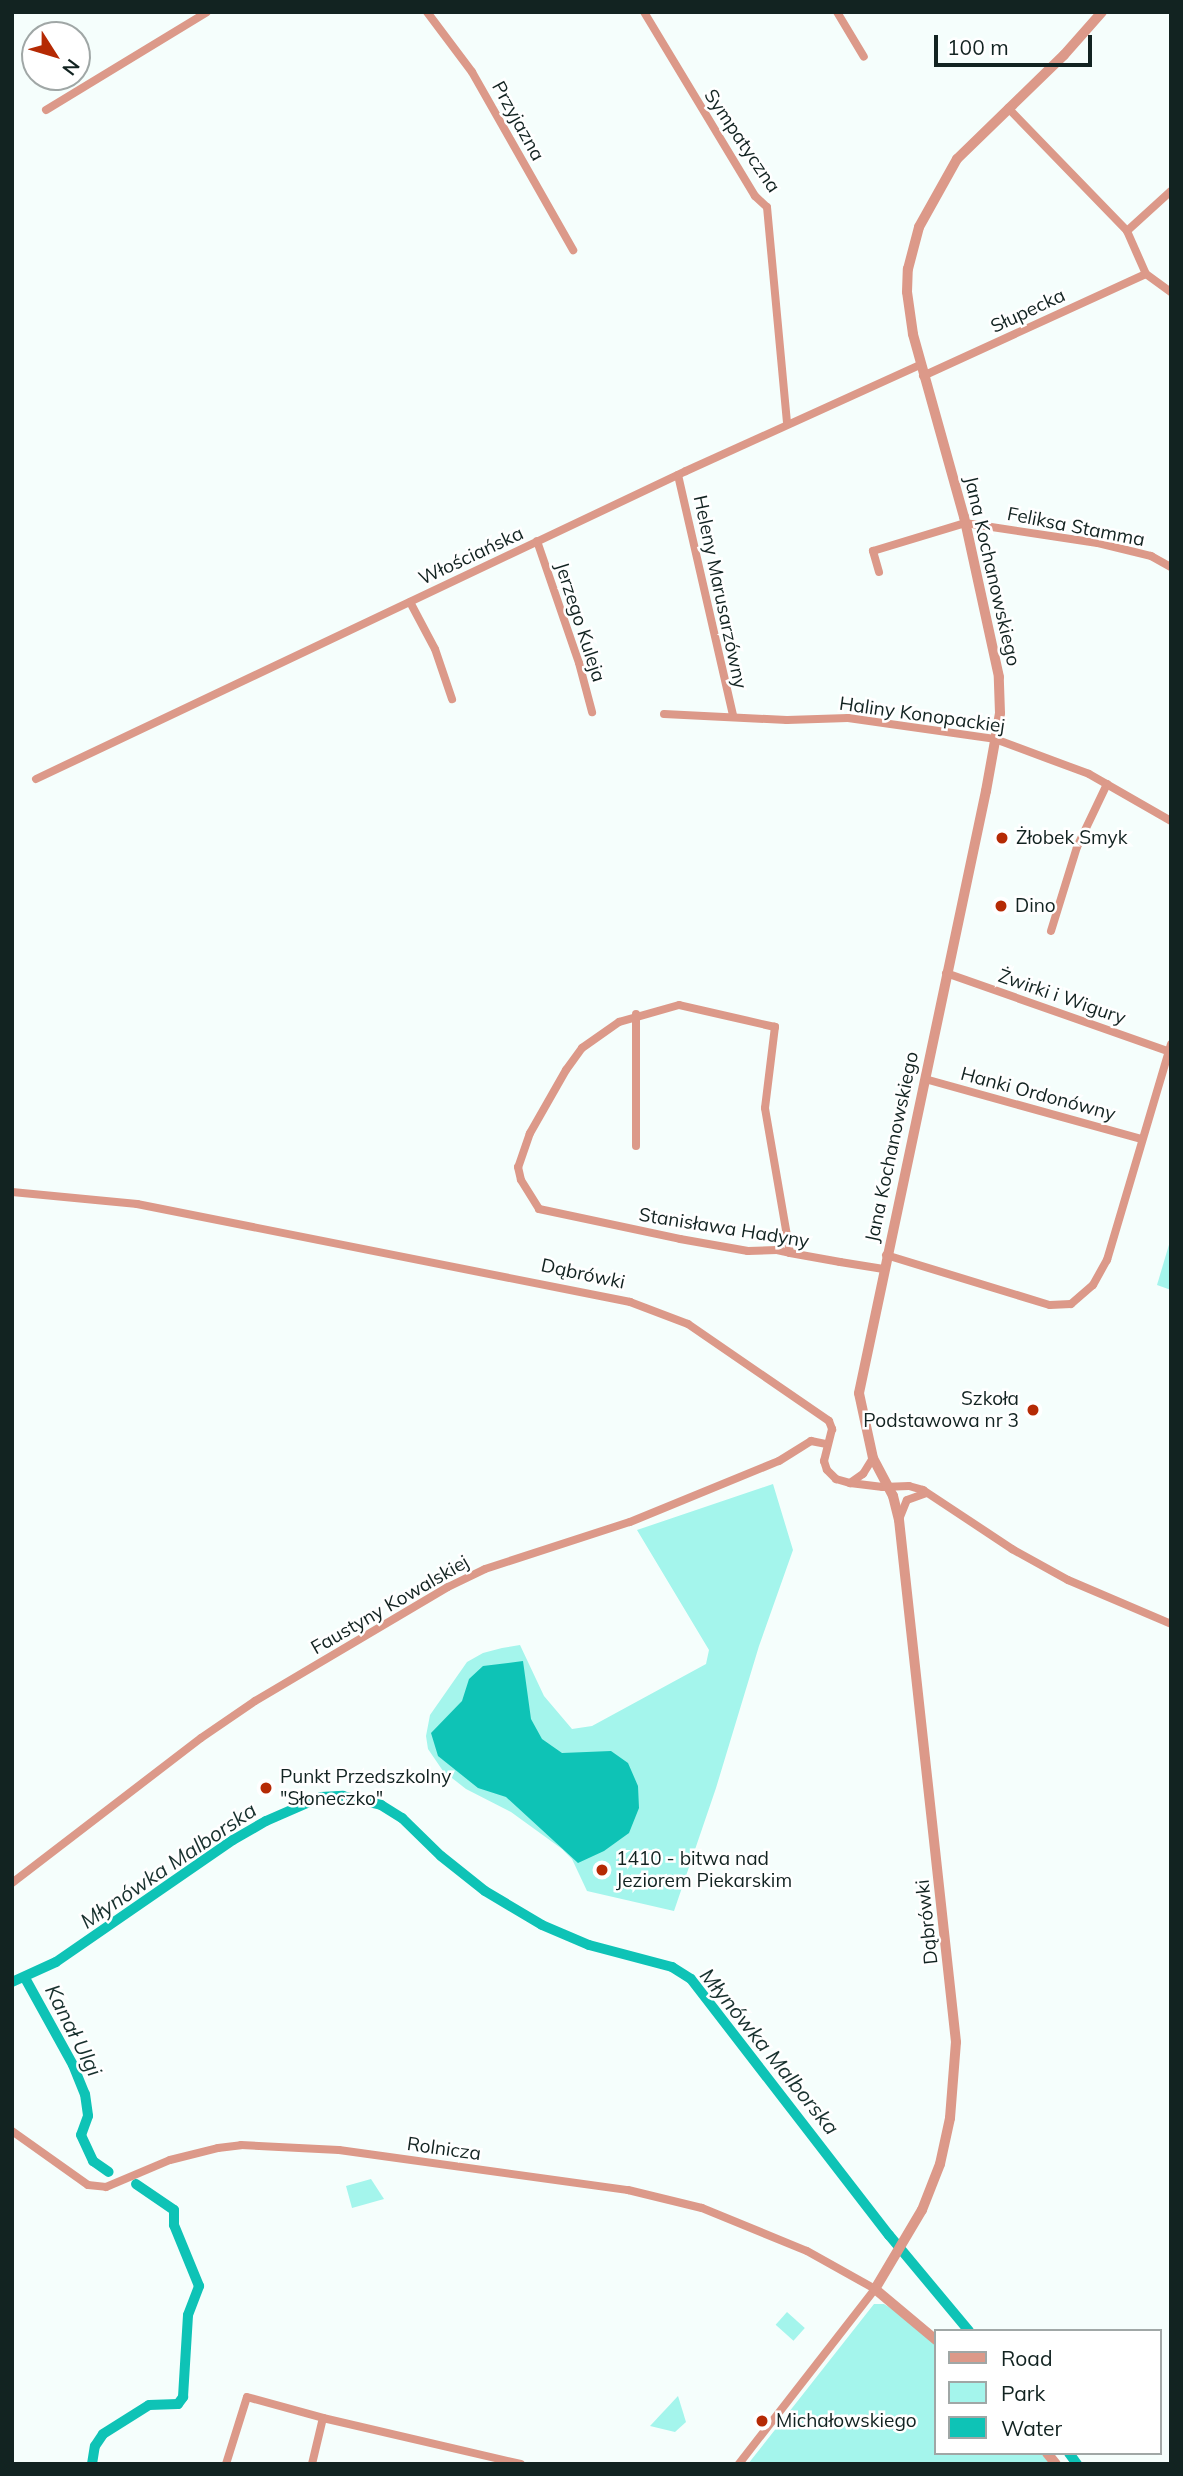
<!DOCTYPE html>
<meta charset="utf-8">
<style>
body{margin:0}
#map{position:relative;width:1183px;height:2476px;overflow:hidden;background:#f5fefc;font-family:Mulish,sans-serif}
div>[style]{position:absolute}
.green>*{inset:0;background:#a4f5ec;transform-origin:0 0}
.water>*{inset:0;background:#0ec3b6}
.canal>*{height:10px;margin:-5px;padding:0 5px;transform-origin:5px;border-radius:5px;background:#0ec3b6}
.minor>*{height:8px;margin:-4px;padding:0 4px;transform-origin:4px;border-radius:4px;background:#dc9989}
.tertiary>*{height:10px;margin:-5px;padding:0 5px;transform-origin:5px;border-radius:5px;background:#dc9989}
.dots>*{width:19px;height:19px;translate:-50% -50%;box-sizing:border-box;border:4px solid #fff;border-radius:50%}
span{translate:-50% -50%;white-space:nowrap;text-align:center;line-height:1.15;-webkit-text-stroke:5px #fff;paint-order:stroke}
.street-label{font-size:19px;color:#122321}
.poi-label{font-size:19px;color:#122321}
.left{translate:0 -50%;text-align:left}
.right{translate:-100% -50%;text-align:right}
.water-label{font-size:21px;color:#18312e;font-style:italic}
.frame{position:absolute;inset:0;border:14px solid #122321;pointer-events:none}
.legend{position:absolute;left:934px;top:2329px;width:228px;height:126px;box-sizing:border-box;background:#fff;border:2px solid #a0a7a6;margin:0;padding:9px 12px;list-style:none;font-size:21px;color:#122321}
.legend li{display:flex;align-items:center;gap:14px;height:35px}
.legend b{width:35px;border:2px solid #a0a7a6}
.north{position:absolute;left:21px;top:21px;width:70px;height:70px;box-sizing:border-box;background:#fff;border:2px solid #a0a7a6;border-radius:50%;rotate:127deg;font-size:19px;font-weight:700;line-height:28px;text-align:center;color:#122321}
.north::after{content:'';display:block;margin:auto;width:24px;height:32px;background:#b52a04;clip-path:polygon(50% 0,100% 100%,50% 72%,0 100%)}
.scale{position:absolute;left:934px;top:35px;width:158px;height:32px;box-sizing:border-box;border:4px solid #122321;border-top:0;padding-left:9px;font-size:21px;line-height:24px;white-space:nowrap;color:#122321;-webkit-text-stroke:5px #fff;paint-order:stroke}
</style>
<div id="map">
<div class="green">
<div style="clip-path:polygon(1171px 1238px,1171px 1290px,1157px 1285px)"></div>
<div style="clip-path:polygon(773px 1484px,793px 1550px,759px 1646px,716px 1788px,674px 1911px,587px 1891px,572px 1859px,562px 1849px,511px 1812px,466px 1789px,443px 1771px,428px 1749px,426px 1736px,430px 1715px,467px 1662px,483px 1653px,502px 1648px,520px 1645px,544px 1696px,572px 1729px,592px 1726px,706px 1664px,709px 1650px,637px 1530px)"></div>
<div style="clip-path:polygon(371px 2179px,384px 2199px,352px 2208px,346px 2186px)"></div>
<div style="clip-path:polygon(874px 2304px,884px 2304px,892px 2309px,936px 2345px,936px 2453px,1041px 2453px,1050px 2464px,748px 2464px)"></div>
<div style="left:787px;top:2312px;width:24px;height:17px;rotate:42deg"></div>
<div style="clip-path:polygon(678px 2396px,686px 2422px,675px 2432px,650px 2426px)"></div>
</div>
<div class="water">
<div style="clip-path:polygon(523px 1661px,531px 1719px,542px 1739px,562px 1753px,611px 1751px,628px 1763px,638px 1786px,639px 1808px,629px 1833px,604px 1851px,578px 1863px,506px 1797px,478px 1788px,438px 1756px,431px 1733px,462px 1701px,469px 1679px,483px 1666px)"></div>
</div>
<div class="canal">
<div style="left:25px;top:1978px;width:99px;rotate:61.1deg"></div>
<div style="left:73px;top:2065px;width:31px;rotate:68deg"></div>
<div style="left:85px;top:2094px;width:22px;rotate:82deg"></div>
<div style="left:88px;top:2116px;width:20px;rotate:110deg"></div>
<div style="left:81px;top:2135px;width:29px;rotate:65deg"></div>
<div style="left:93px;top:2161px;width:19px;rotate:35deg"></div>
<div style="left:12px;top:1982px;width:48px;rotate:-24.4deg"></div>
<div style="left:56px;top:1962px;width:215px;rotate:-34.6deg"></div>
<div style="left:233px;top:1840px;width:38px;rotate:-30deg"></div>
<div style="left:266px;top:1821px;width:60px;rotate:-23.6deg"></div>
<div style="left:321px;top:1797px;width:22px;rotate:-3deg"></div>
<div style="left:343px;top:1796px;width:39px;rotate:13deg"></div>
<div style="left:381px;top:1805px;width:25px;rotate:32deg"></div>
<div style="left:402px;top:1818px;width:54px;rotate:44.3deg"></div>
<div style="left:441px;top:1856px;width:56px;rotate:38.5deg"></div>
<div style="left:485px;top:1891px;width:66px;rotate:30.8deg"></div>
<div style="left:542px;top:1925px;width:51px;rotate:23.1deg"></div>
<div style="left:589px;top:1945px;width:86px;rotate:14.8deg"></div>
<div style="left:672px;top:1967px;width:22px;rotate:32deg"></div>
<div style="left:691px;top:1979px;width:324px;rotate:52.3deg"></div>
<div style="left:889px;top:2235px;width:125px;rotate:50.2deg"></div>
<div style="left:1069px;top:2453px;width:14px;rotate:54deg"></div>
<div style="left:92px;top:2464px;width:18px;rotate:-81deg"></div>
<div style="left:95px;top:2446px;width:14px;rotate:-56deg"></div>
<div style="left:103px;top:2434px;width:54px;rotate:-32.2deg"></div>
<div style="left:149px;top:2405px;width:29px;rotate:-2deg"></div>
<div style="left:178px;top:2404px;width:9px;rotate:-54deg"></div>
<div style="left:183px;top:2397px;width:82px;rotate:-86.5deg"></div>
<div style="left:188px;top:2315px;width:31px;rotate:-69deg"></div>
<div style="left:199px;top:2286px;width:66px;rotate:-112.3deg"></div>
<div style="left:174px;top:2225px;width:15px;rotate:-90deg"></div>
<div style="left:174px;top:2210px;width:46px;rotate:-145.6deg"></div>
</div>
<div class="minor">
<div style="left:427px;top:12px;width:75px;rotate:53.1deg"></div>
<div style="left:472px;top:72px;width:205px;rotate:60.4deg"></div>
<div style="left:644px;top:12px;width:215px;rotate:58.9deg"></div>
<div style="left:755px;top:196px;width:16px;rotate:43deg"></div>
<div style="left:767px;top:207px;width:218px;rotate:84.7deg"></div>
<div style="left:837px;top:12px;width:52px;rotate:59deg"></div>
<div style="left:1008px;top:108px;width:171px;rotate:45.9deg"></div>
<div style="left:1127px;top:231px;width:47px;rotate:66.2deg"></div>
<div style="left:46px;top:110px;width:188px;rotate:-31.3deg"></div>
<div style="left:1127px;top:231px;width:59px;rotate:-42.3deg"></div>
<div style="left:923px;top:376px;width:245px;rotate:-24.6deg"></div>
<div style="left:1146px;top:274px;width:31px;rotate:36deg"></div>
<div style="left:678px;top:475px;width:247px;rotate:77.1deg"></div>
<div style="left:537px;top:541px;width:129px;rotate:71deg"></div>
<div style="left:579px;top:663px;width:51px;rotate:75.1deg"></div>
<div style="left:879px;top:572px;width:22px;rotate:-106deg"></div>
<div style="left:873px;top:551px;width:96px;rotate:-16.9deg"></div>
<div style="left:965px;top:523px;width:134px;rotate:8.6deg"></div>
<div style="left:1098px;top:543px;width:55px;rotate:13.8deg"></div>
<div style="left:1151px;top:556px;width:23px;rotate:29deg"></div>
<div style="left:410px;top:602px;width:53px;rotate:62deg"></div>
<div style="left:435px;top:649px;width:53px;rotate:71.2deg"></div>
<div style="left:664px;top:714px;width:123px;rotate:2.8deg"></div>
<div style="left:787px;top:720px;width:61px;rotate:-1.9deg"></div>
<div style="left:848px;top:718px;width:148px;rotate:8.1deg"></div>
<div style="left:995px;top:739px;width:100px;rotate:20.4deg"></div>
<div style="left:1089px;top:774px;width:95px;rotate:29.8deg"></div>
<div style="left:36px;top:779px;width:719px;rotate:-25.35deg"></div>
<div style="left:686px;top:471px;width:257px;rotate:-24.4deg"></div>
<div style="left:1051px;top:931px;width:88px;rotate:-72.8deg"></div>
<div style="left:1077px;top:847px;width:70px;rotate:-64.5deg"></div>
<div style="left:946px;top:973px;width:234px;rotate:19.4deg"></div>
<div style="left:636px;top:1014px;width:132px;rotate:90deg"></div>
<div style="left:925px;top:1079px;width:225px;rotate:15.5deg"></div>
<div style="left:12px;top:1192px;width:126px;rotate:5.5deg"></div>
<div style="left:137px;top:1204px;width:503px;rotate:11.24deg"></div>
<div style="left:630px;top:1302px;width:62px;rotate:20.8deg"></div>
<div style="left:688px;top:1324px;width:171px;rotate:34.5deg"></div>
<div style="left:829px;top:1421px;width:9px;rotate:69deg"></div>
<div style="left:832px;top:1429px;width:33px;rotate:104deg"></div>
<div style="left:824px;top:1461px;width:9px;rotate:72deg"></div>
<div style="left:827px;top:1470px;width:13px;rotate:45deg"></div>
<div style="left:836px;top:1479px;width:15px;rotate:16deg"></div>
<div style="left:850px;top:1483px;width:33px;rotate:7deg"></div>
<div style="left:883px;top:1487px;width:26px;rotate:-2deg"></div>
<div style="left:909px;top:1486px;width:15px;rotate:16deg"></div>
<div style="left:923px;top:1490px;width:107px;rotate:33.5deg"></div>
<div style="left:1012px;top:1549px;width:64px;rotate:29deg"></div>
<div style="left:1068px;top:1580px;width:112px;rotate:23.1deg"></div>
<div style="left:790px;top:1253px;width:147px;rotate:-99.8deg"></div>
<div style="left:765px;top:1108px;width:82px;rotate:-83deg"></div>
<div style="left:775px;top:1027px;width:98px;rotate:-167.1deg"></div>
<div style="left:679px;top:1005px;width:62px;rotate:164.2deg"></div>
<div style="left:619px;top:1022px;width:45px;rotate:144.9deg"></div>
<div style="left:582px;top:1048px;width:27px;rotate:126deg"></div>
<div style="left:566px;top:1070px;width:73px;rotate:119.7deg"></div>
<div style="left:530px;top:1133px;width:36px;rotate:109deg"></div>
<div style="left:518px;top:1167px;width:13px;rotate:77deg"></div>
<div style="left:521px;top:1180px;width:34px;rotate:58deg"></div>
<div style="left:539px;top:1209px;width:144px;rotate:12deg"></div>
<div style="left:680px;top:1239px;width:69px;rotate:10deg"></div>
<div style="left:748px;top:1251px;width:29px;rotate:-2deg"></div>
<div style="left:777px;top:1250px;width:13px;rotate:13deg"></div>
<div style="left:790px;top:1253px;width:51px;rotate:10.2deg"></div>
<div style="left:840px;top:1262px;width:44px;rotate:9.2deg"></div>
<div style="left:886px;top:1255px;width:171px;rotate:17deg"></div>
<div style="left:1050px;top:1305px;width:21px;rotate:-3deg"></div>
<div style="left:1071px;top:1304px;width:29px;rotate:-41deg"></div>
<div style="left:1093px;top:1285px;width:29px;rotate:-61deg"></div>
<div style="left:1107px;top:1260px;width:225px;rotate:-73.5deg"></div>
<div style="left:850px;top:1483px;width:16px;rotate:-35deg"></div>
<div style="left:863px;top:1474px;width:19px;rotate:-58deg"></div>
<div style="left:900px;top:1517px;width:18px;rotate:-68deg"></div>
<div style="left:907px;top:1500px;width:20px;rotate:-20deg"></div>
<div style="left:12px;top:1883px;width:238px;rotate:-37.5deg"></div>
<div style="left:201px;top:1738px;width:65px;rotate:-34.4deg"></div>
<div style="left:255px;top:1701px;width:224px;rotate:-30.6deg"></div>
<div style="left:448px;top:1587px;width:41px;rotate:-25.9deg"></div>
<div style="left:485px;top:1569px;width:152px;rotate:-18deg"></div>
<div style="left:630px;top:1522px;width:161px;rotate:-22.3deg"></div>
<div style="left:779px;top:1461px;width:38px;rotate:-32deg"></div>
<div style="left:811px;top:1441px;width:16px;rotate:11deg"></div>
<div style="left:12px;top:2131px;width:93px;rotate:35.4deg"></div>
<div style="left:88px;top:2185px;width:18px;rotate:6deg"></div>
<div style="left:106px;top:2187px;width:69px;rotate:-22.9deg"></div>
<div style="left:170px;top:2160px;width:49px;rotate:-14deg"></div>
<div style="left:218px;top:2148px;width:23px;rotate:-7deg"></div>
<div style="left:241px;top:2145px;width:98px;rotate:2.9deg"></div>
<div style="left:339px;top:2150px;width:292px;rotate:7.9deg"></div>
<div style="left:628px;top:2190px;width:76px;rotate:13.7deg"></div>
<div style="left:702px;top:2208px;width:113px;rotate:22.3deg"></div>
<div style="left:807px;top:2251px;width:78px;rotate:29.2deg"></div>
<div style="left:875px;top:2289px;width:222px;rotate:127.9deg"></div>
<div style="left:226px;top:2464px;width:70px;rotate:-72.6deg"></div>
<div style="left:247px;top:2397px;width:79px;rotate:15.4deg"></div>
<div style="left:323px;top:2418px;width:203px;rotate:13.1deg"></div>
<div style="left:312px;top:2464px;width:47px;rotate:-76.6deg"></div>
</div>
<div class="tertiary">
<div style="left:936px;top:2340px;width:80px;rotate:-140.1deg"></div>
<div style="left:875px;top:2289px;width:92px;rotate:-59.3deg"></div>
<div style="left:922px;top:2210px;width:49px;rotate:-68.6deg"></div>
<div style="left:940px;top:2164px;width:47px;rotate:-77.7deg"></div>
<div style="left:950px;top:2118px;width:76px;rotate:-85.5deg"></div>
<div style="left:956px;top:2042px;width:525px;rotate:-96.23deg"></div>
<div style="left:899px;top:1520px;width:25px;rotate:-104deg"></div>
<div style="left:893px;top:1496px;width:43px;rotate:-117.8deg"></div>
<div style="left:873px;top:1458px;width:66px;rotate:-102.2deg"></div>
<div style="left:859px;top:1393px;width:615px;rotate:-78.09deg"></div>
<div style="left:986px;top:791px;width:79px;rotate:-79.8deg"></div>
<div style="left:1000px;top:713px;width:36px;rotate:-92deg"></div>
<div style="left:999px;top:677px;width:164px;rotate:-102.3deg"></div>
<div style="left:964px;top:517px;width:190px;rotate:-105.6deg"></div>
<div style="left:913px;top:334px;width:42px;rotate:-98.1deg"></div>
<div style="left:907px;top:292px;width:23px;rotate:-88deg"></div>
<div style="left:908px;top:269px;width:43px;rotate:-75.3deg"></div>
<div style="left:919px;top:227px;width:78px;rotate:-60.8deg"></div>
<div style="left:957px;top:159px;width:149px;rotate:-44.2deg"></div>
<div style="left:1064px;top:55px;width:57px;rotate:-48.5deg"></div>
<div style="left:1047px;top:2453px;width:14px;rotate:51deg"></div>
</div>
<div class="dots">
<div style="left:1002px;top:838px;background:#b52a04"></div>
<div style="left:1001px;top:906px;background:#b52a04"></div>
<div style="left:1033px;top:1410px;background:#b52a04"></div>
<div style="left:266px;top:1788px;background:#b52a04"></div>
<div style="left:602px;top:1870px;background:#b52a04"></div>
<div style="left:762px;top:2421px;background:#b52a04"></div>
</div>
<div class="street-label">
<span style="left:518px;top:121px;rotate:61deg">Przyjazna</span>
<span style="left:742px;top:141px;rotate:56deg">Sympatyczna</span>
<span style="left:1028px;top:311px;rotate:-25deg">Słupecka</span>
<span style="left:1076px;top:527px;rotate:11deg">Feliksa Stamma</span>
<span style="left:471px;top:556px;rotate:-25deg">Włościańska</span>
<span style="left:992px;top:571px;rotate:77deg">Jana Kochanowskiego</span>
<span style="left:720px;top:592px;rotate:78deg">Heleny Marusarzówny</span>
<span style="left:580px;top:622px;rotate:72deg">Jerzego Kuleja</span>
<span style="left:922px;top:715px;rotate:8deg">Haliny Konopackiej</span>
<span style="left:1062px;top:997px;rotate:19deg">Żwirki i Wigury</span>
<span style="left:1038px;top:1094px;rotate:15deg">Hanki Ordonówny</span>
<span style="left:892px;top:1147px;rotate:-78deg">Jana Kochanowskiego</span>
<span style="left:724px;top:1228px;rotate:9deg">Stanisława Hadyny</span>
<span style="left:583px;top:1274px;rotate:12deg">Dąbrówki</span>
<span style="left:390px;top:1605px;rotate:-30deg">Faustyny Kowalskiej</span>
<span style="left:927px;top:1922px;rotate:-96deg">Dąbrówki</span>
<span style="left:444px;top:2149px;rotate:8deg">Rolnicza</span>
</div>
<div class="poi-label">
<span class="left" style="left:1016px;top:838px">Żłobek Smyk</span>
<span class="left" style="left:1015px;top:906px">Dino</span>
<span class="right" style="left:1019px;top:1410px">Szkoła<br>Podstawowa nr 3</span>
<span class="left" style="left:280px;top:1788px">Punkt Przedszkolny<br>"Słoneczko"</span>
<span class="left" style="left:616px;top:1870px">1410 - bitwa nad<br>Jeziorem Piekarskim</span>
<span class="left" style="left:776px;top:2421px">Michałowskiego</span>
</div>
<div class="water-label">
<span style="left:168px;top:1865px;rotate:-34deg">Młynówka Malborska</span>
<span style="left:74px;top:2030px;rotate:63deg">Kanał Ulgi</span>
<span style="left:770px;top:2051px;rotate:51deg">Młynówka Malborska</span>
</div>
<div class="frame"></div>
<ul class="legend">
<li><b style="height:9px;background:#dc9989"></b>Road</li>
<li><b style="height:19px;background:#a4f5ec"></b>Park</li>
<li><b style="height:19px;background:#0ec3b6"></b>Water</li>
</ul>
<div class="north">N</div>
<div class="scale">100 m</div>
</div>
